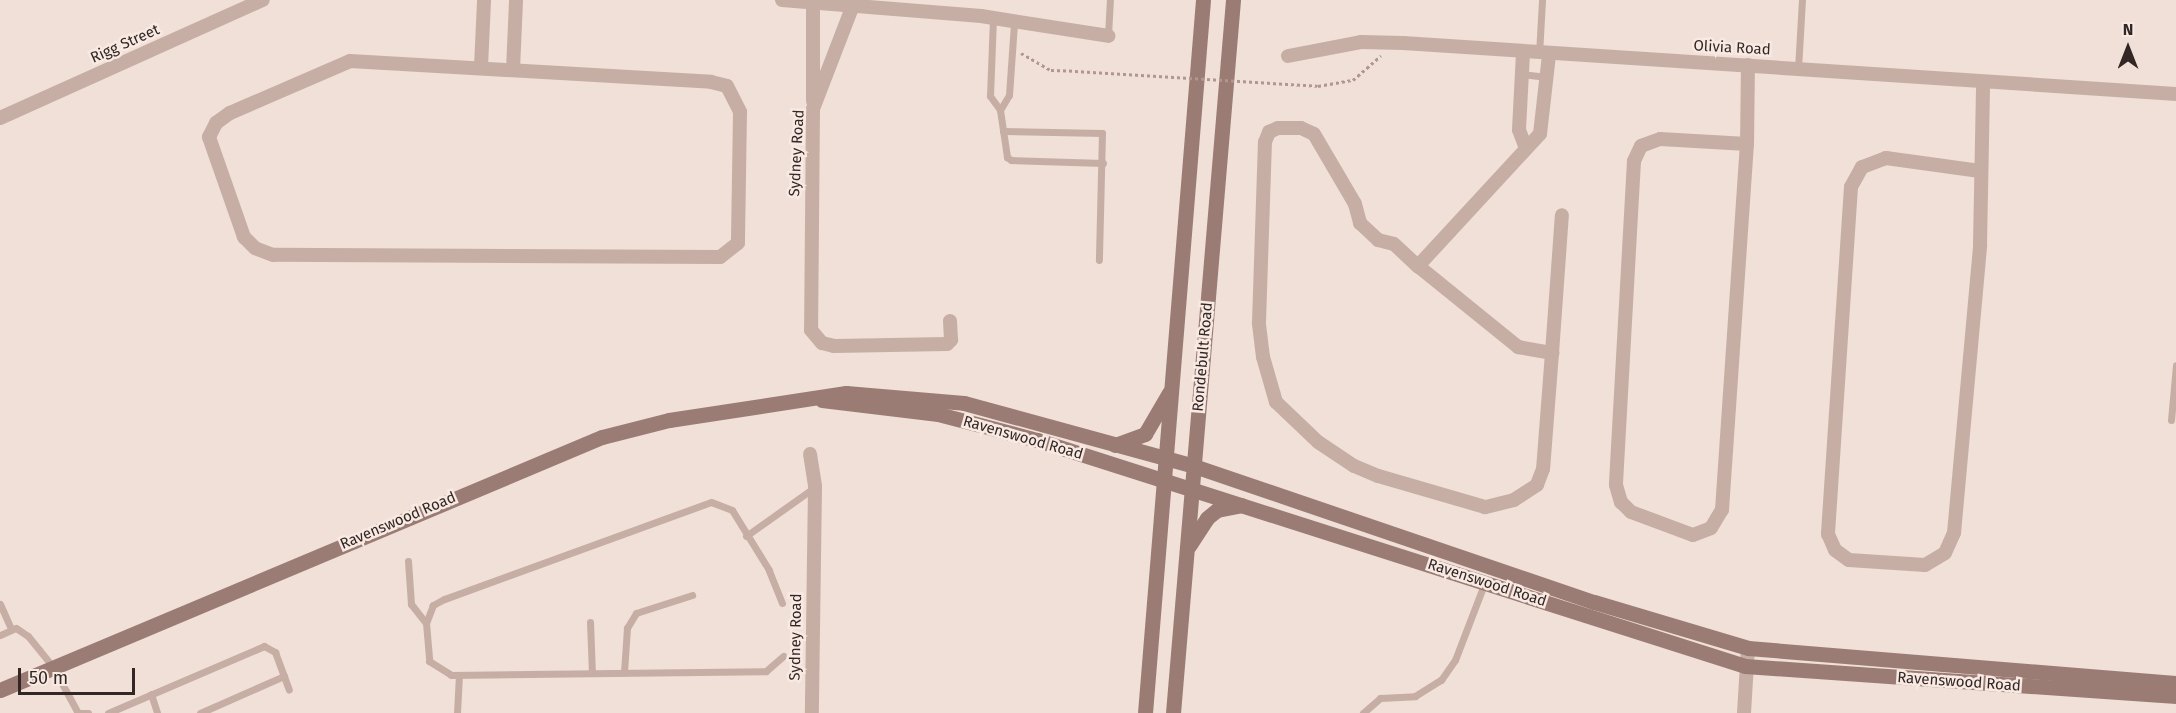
<!DOCTYPE html>
<style>
body{margin:0}
#map{position:relative;width:2176px;height:713px;overflow:hidden;background:#f0e0d7;font-family:"Fira Sans",sans-serif}
div>[style]{position:absolute}
.path>*{height:3px;margin-top:-1.5px;transform-origin:0;background:repeating-linear-gradient(90deg,#b2978e 0 3px,transparent 0 6px)}
.lane>*{height:7px;margin:-3.5px;padding:0 3.5px;transform-origin:3.5px;border-radius:3.5px;background:#c7aea4}
.street>*{height:14px;margin:-7px;padding:0 7px;transform-origin:7px;border-radius:7px;background:#c7aea4}
.secondary>*{height:15px;margin:-7.5px;padding:0 7.5px;transform-origin:7.5px;border-radius:7.5px;background:#9a7c75}
.path-bridge>*{height:3px;margin-top:-1.5px;transform-origin:0;background:repeating-linear-gradient(90deg,#b2978e 0 3px,transparent 0 6px)}
span{translate:-50% -50%;white-space:nowrap;text-align:center;line-height:1.15;-webkit-text-stroke:5px #f8eae3;paint-order:stroke}
.street-label{font-size:15px;color:#322725}
.north{position:absolute;left:2098px;top:18px;width:60px;height:60px;-webkit-text-stroke:4px #f8eae3;paint-order:stroke;rotate:0deg;font-size:16px;font-weight:700;line-height:24px;text-align:center;color:#322725}
.north::after{content:'';display:block;margin:auto;width:21px;height:27px;background:#322725;clip-path:polygon(50% 0,100% 100%,50% 72%,0 100%)}
.scale{position:absolute;left:18px;top:668px;width:117px;height:27px;box-sizing:border-box;border:3px solid #322725;border-top:0;padding-left:8px;font-size:18px;line-height:21px;white-space:nowrap;color:#322725;-webkit-text-stroke:4px #f8eae3;paint-order:stroke}
</style>
<div id="map">
<div class="path">
<div style="left:1021px;top:53px;width:34px;rotate:30deg"></div>
<div style="left:1051px;top:70px;width:24px;rotate:2deg"></div>
<div style="left:1318px;top:86px;width:36px;rotate:-10deg"></div>
<div style="left:1353px;top:80px;width:37px;rotate:-41deg"></div>
</div>
<div class="lane">
<div style="left:993px;top:18px;width:78px;rotate:92.2deg"></div>
<div style="left:990px;top:96px;width:17px;rotate:54deg"></div>
<div style="left:1000px;top:110px;width:17px;rotate:-59deg"></div>
<div style="left:1009px;top:95px;width:72px;rotate:-86deg"></div>
<div style="left:1108px;top:36px;width:36px;rotate:-87deg"></div>
<div style="left:1539px;top:54px;width:54px;rotate:-86.8deg"></div>
<div style="left:1798px;top:69px;width:69px;rotate:-86.7deg"></div>
<div style="left:1522px;top:74px;width:25px;rotate:7deg"></div>
<div style="left:1000px;top:110px;width:48px;rotate:81.5deg"></div>
<div style="left:1007px;top:157px;width:5px;rotate:37deg"></div>
<div style="left:1011px;top:160px;width:92px;rotate:1.9deg"></div>
<div style="left:1003px;top:131px;width:99px;rotate:1.2deg"></div>
<div style="left:1102px;top:133px;width:127px;rotate:91.4deg"></div>
<div style="left:2171px;top:420px;width:55px;rotate:-84.8deg"></div>
<div style="left:746px;top:536px;width:85px;rotate:-35.4deg"></div>
<div style="left:408px;top:561px;width:43px;rotate:86deg"></div>
<div style="left:411px;top:604px;width:24px;rotate:52deg"></div>
<div style="left:782px;top:603px;width:35px;rotate:-112deg"></div>
<div style="left:769px;top:570px;width:70px;rotate:-121.7deg"></div>
<div style="left:732px;top:510px;width:22px;rotate:-159deg"></div>
<div style="left:711px;top:502px;width:284px;rotate:160deg"></div>
<div style="left:444px;top:599px;width:13px;rotate:151deg"></div>
<div style="left:433px;top:605px;width:19px;rotate:111deg"></div>
<div style="left:426px;top:623px;width:38px;rotate:85deg"></div>
<div style="left:429px;top:661px;width:26px;rotate:32deg"></div>
<div style="left:451px;top:675px;width:315px;rotate:-0.7deg"></div>
<div style="left:766px;top:671px;width:23px;rotate:-41deg"></div>
<div style="left:0;top:604px;width:27px;rotate:66deg"></div>
<div style="left:590px;top:622px;width:51px;rotate:87.8deg"></div>
<div style="left:0;top:635px;width:17px;rotate:-24deg"></div>
<div style="left:16px;top:628px;width:14px;rotate:34deg"></div>
<div style="left:28px;top:636px;width:40px;rotate:51deg"></div>
<div style="left:53px;top:667px;width:52px;rotate:61.5deg"></div>
<div style="left:624px;top:672px;width:44px;rotate:-86.1deg"></div>
<div style="left:627px;top:628px;width:17px;rotate:-59deg"></div>
<div style="left:636px;top:613px;width:59px;rotate:-17.8deg"></div>
<div style="left:151px;top:694px;width:20px;rotate:72deg"></div>
<div style="left:77px;top:713px;width:11px"></div>
<div style="left:108px;top:713px;width:170px;rotate:-23.2deg"></div>
<div style="left:264px;top:646px;width:13px;rotate:29deg"></div>
<div style="left:275px;top:652px;width:40px;rotate:69.8deg"></div>
<div style="left:200px;top:713px;width:92px;rotate:-23.8deg"></div>
<div style="left:457px;top:713px;width:38px;rotate:-87deg"></div>
<div style="left:1363px;top:713px;width:23px;rotate:-41deg"></div>
<div style="left:1380px;top:698px;width:35px;rotate:-3deg"></div>
<div style="left:1415px;top:696px;width:31px;rotate:-32deg"></div>
<div style="left:1441px;top:680px;width:24px;rotate:-55deg"></div>
<div style="left:1455px;top:660px;width:84px;rotate:-69deg"></div>
</div>
<div class="street">
<div style="left:782px;top:0;width:200px;rotate:4.6deg"></div>
<div style="left:981px;top:16px;width:129px;rotate:8.9deg"></div>
<div style="left:855px;top:0;width:117px;rotate:111.1deg"></div>
<div style="left:813px;top:109px;width:221px;rotate:90.5deg"></div>
<div style="left:811px;top:330px;width:17px;rotate:50deg"></div>
<div style="left:822px;top:343px;width:12px;rotate:14deg"></div>
<div style="left:834px;top:346px;width:113px;rotate:-1deg"></div>
<div style="left:947px;top:344px;width:6px;rotate:-45deg"></div>
<div style="left:951px;top:340px;width:19px;rotate:-93deg"></div>
<div style="left:813px;top:2px;width:99px;rotate:90deg"></div>
<div style="left:1523px;top:53px;width:77px;rotate:93deg"></div>
<div style="left:1519px;top:130px;width:17px;rotate:69deg"></div>
<div style="left:1288px;top:56px;width:74px;rotate:-10.9deg"></div>
<div style="left:1361px;top:42px;width:42px;rotate:1.4deg"></div>
<div style="left:1403px;top:43px;width:775px;rotate:3.77deg"></div>
<div style="left:350px;top:61px;width:362px;rotate:3.3deg"></div>
<div style="left:711px;top:82px;width:16px;rotate:14deg"></div>
<div style="left:727px;top:86px;width:29px;rotate:63deg"></div>
<div style="left:740px;top:112px;width:131px;rotate:90.9deg"></div>
<div style="left:738px;top:243px;width:23px;rotate:142deg"></div>
<div style="left:720px;top:257px;width:447px;rotate:-179.7deg"></div>
<div style="left:273px;top:255px;width:19px;rotate:-159deg"></div>
<div style="left:255px;top:248px;width:16px;rotate:-135deg"></div>
<div style="left:244px;top:237px;width:106px;rotate:-109.3deg"></div>
<div style="left:209px;top:137px;width:16px;rotate:-63deg"></div>
<div style="left:216px;top:123px;width:17px;rotate:-36deg"></div>
<div style="left:230px;top:113px;width:131px;rotate:-23.4deg"></div>
<div style="left:481px;top:67px;width:67px;rotate:-87.4deg"></div>
<div style="left:513px;top:70px;width:70px;rotate:-87.5deg"></div>
<div style="left:0;top:118px;width:288px;rotate:-24.2deg"></div>
<div style="left:1747px;top:144px;width:87px;rotate:-176.7deg"></div>
<div style="left:1660px;top:139px;width:20px;rotate:160deg"></div>
<div style="left:1641px;top:146px;width:17px;rotate:115deg"></div>
<div style="left:1634px;top:161px;width:324px;rotate:93.2deg"></div>
<div style="left:1616px;top:485px;width:18px;rotate:74deg"></div>
<div style="left:1621px;top:502px;width:14px;rotate:45deg"></div>
<div style="left:1631px;top:512px;width:66px;rotate:20.4deg"></div>
<div style="left:1693px;top:535px;width:19px;rotate:-21deg"></div>
<div style="left:1711px;top:528px;width:21px;rotate:-59deg"></div>
<div style="left:1722px;top:510px;width:367px;rotate:-86.1deg"></div>
<div style="left:1747px;top:144px;width:79px;rotate:-89.3deg"></div>
<div style="left:1980px;top:171px;width:95px;rotate:-172.1deg"></div>
<div style="left:1886px;top:158px;width:26px;rotate:159deg"></div>
<div style="left:1862px;top:167px;width:23px;rotate:119deg"></div>
<div style="left:1851px;top:187px;width:348px;rotate:93.8deg"></div>
<div style="left:1828px;top:534px;width:17px;rotate:66deg"></div>
<div style="left:1835px;top:550px;width:17px;rotate:36deg"></div>
<div style="left:1849px;top:560px;width:76px;rotate:3.8deg"></div>
<div style="left:1925px;top:565px;width:23px;rotate:-31deg"></div>
<div style="left:1945px;top:553px;width:22px;rotate:-66deg"></div>
<div style="left:1954px;top:533px;width:289px;rotate:-84.8deg"></div>
<div style="left:1980px;top:245px;width:163px;rotate:-88.9deg"></div>
<div style="left:1418px;top:266px;width:129px;rotate:39deg"></div>
<div style="left:1518px;top:347px;width:35px;rotate:10deg"></div>
<div style="left:1552px;top:353px;width:116px;rotate:94.4deg"></div>
<div style="left:1543px;top:469px;width:17px;rotate:111deg"></div>
<div style="left:1537px;top:485px;width:27px;rotate:147deg"></div>
<div style="left:1514px;top:500px;width:30px;rotate:166deg"></div>
<div style="left:1485px;top:507px;width:111px;rotate:-163.8deg"></div>
<div style="left:1378px;top:476px;width:26px;rotate:-157deg"></div>
<div style="left:1354px;top:466px;width:43px;rotate:-146.3deg"></div>
<div style="left:1318px;top:442px;width:58px;rotate:-136.4deg"></div>
<div style="left:1276px;top:402px;width:47px;rotate:-106.1deg"></div>
<div style="left:1263px;top:357px;width:35px;rotate:-97deg"></div>
<div style="left:1259px;top:322px;width:180px;rotate:-88.1deg"></div>
<div style="left:1265px;top:142px;width:11px;rotate:-68deg"></div>
<div style="left:1269px;top:132px;width:10px;rotate:-24deg"></div>
<div style="left:1278px;top:128px;width:23px"></div>
<div style="left:1301px;top:128px;width:14px;rotate:25deg"></div>
<div style="left:1314px;top:134px;width:81px;rotate:59.6deg"></div>
<div style="left:1355px;top:204px;width:20px;rotate:75deg"></div>
<div style="left:1360px;top:223px;width:25px;rotate:43deg"></div>
<div style="left:1378px;top:240px;width:16px;rotate:14deg"></div>
<div style="left:1394px;top:244px;width:33px;rotate:43deg"></div>
<div style="left:1418px;top:266px;width:180px;rotate:-47.3deg"></div>
<div style="left:1540px;top:134px;width:80px;rotate:-83.5deg"></div>
<div style="left:1552px;top:353px;width:138px;rotate:-85.9deg"></div>
<div style="left:810px;top:454px;width:33px;rotate:81deg"></div>
<div style="left:815px;top:487px;width:226px;rotate:90.8deg"></div>
<div style="left:1744px;top:713px;width:65px;rotate:-86.5deg"></div>
</div>
<div class="secondary">
<div style="left:822px;top:400px;width:117px;rotate:6.9deg"></div>
<div style="left:938px;top:414px;width:102px;rotate:14.7deg"></div>
<div style="left:1037px;top:440px;width:743px;rotate:17.7deg"></div>
<div style="left:1745px;top:666px;width:432px;rotate:4deg"></div>
<div style="left:1115px;top:445px;width:32px;rotate:-20deg"></div>
<div style="left:1145px;top:434px;width:48px;rotate:-59.7deg"></div>
<div style="left:1189px;top:546px;width:33px;rotate:-57deg"></div>
<div style="left:1207px;top:518px;width:13px;rotate:-39deg"></div>
<div style="left:1217px;top:510px;width:25px;rotate:-11deg"></div>
<div style="left:0;top:690px;width:653px;rotate:-22.8deg"></div>
<div style="left:602px;top:437px;width:69px;rotate:-14.2deg"></div>
<div style="left:669px;top:420px;width:179px;rotate:-8.7deg"></div>
<div style="left:846px;top:393px;width:118px;rotate:4.8deg"></div>
<div style="left:964px;top:403px;width:238px;rotate:15.3deg"></div>
<div style="left:1194px;top:466px;width:422px;rotate:18.8deg"></div>
<div style="left:1594px;top:602px;width:161px;rotate:16.6deg"></div>
<div style="left:1748px;top:648px;width:429px;rotate:4.7deg"></div>
<div style="left:1145px;top:713px;width:715px;rotate:-85.35deg"></div>
<div style="left:1173px;top:713px;width:716px;rotate:-85.19deg"></div>
</div>
<div class="path-bridge">
<div style="left:1075px;top:71px;width:243px;rotate:3.5deg"></div>
</div>
<div class="street-label">
<span style="left:125px;top:44px;rotate:-24deg">Rigg Street</span>
<span style="left:1732px;top:48px;rotate:3deg">Olivia Road</span>
<span style="left:797px;top:153px;rotate:-87deg">Sydney Road</span>
<span style="left:1203px;top:357px;rotate:-85deg">Rondebult Road</span>
<span style="left:1023px;top:438px;rotate:16deg">Ravenswood Road</span>
<span style="left:398px;top:521px;rotate:-23deg">Ravenswood Road</span>
<span style="left:1487px;top:583px;rotate:18deg">Ravenswood Road</span>
<span style="left:796px;top:637px;rotate:-89deg">Sydney Road</span>
<span style="left:1959px;top:682px;rotate:4deg">Ravenswood Road</span>
</div>
<div class="north">N</div>
<div class="scale">50 m</div>
</div>
